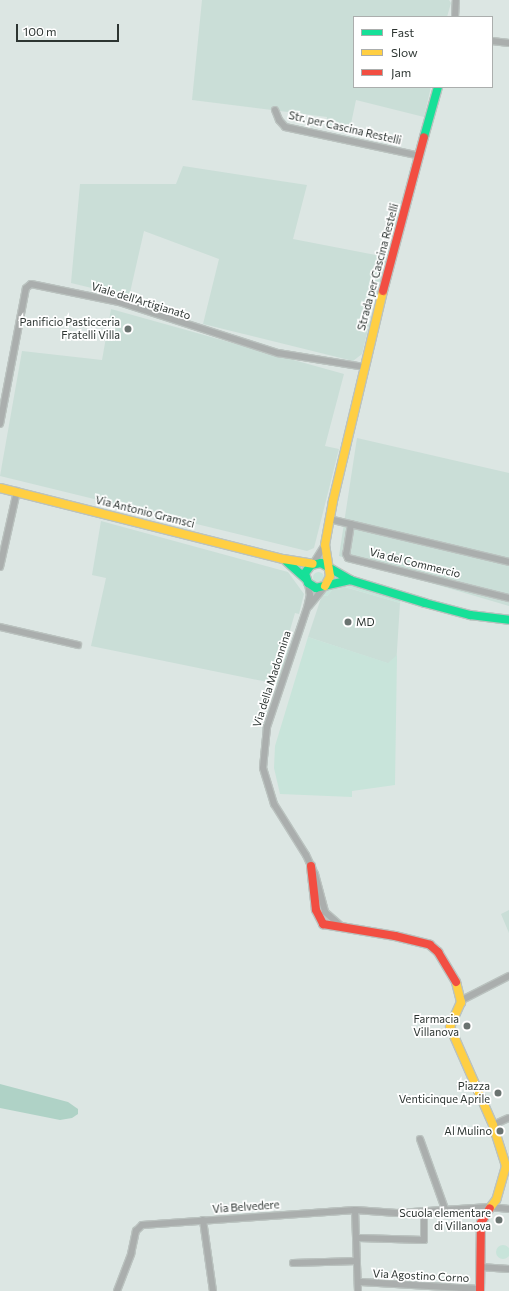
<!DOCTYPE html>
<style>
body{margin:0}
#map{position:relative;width:509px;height:1291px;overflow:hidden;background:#dce6e3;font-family:Commissioner,sans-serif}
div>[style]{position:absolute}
.built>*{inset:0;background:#caded7}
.green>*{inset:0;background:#c8e4da}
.round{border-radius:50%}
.forest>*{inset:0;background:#afd2c6}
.roads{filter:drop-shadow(1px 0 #bac2bf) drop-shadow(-1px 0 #bac2bf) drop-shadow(0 1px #bac2bf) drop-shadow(0 -1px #bac2bf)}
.street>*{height:6px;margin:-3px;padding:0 3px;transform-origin:3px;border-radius:3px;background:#aaaead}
.fast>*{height:8px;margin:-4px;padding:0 4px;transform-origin:4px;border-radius:4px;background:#16e098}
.slow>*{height:8px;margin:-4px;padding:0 4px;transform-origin:4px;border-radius:4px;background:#ffcf43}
.jam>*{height:8px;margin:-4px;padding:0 4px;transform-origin:4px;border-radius:4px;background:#f24e42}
.dots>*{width:11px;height:11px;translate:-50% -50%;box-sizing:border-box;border:2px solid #fff;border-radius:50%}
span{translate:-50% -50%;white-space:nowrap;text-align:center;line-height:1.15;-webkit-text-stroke:3.5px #fff;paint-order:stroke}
.street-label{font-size:11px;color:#2d3532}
.poi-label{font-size:11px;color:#2d3532}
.right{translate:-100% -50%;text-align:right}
.left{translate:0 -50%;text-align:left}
.legend{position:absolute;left:353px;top:16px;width:140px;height:72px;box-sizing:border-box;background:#fff;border:1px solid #abaead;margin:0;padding:5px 7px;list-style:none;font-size:12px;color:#2d3532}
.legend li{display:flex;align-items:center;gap:8px;height:20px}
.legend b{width:20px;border:1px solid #abaead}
.scale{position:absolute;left:16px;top:24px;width:103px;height:18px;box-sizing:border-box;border:2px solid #2d3532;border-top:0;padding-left:5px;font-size:12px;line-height:14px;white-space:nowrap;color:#2d3532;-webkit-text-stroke:3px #fff;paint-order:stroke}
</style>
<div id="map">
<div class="built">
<div style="clip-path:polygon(202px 0,449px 0,451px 3px,447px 17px,354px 17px,354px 87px,431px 87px,424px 117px,356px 100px,349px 133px,326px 127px,327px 117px,192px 100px)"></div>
<div style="clip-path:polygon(183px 166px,307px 185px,293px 239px,386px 257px,362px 354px,353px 361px,203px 324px,219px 259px,144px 231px,129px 297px,71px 283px,80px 184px,176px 184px)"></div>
<div style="clip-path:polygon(111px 309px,344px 374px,325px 446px,339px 449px,314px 548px,307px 551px,0 476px,22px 351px,102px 360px)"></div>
<div style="clip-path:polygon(357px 438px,509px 473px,509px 606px,339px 556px)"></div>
<div style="clip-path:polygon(101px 521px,288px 572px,304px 594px,299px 614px,295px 613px,286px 644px,290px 646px,277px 684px,91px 646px,106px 578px,92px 575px)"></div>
<div style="clip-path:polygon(341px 586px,400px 603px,396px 666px,308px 637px,322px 595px,327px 596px,333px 589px)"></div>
<div style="clip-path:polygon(509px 910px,509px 933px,501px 914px)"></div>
</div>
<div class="green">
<div class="round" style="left:312.5px;top:571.5px;width:11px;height:11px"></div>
<div style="clip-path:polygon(348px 585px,359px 586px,401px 600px,400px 603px,342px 586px,340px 590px,333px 589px,327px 596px,322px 595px,330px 589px,339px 586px,341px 586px)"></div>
<div style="clip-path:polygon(308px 637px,388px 663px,397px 655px,395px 785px,352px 791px,352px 797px,280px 794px,274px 768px,275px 746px)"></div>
<div class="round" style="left:496px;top:1245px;width:14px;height:14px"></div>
</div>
<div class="forest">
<div style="clip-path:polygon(0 1084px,68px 1102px,78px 1109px,78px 1114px,72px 1118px,60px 1120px,0 1108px)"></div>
</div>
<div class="roads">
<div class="street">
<div style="left:455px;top:17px;width:17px;rotate:-87deg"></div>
<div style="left:492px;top:41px;width:17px;rotate:7deg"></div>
<div style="left:275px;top:110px;width:11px;rotate:68deg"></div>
<div style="left:279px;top:120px;width:9px;rotate:49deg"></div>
<div style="left:285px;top:127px;width:138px;rotate:12.1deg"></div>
<div style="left:0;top:424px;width:138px;rotate:-79.2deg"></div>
<div style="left:26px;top:288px;width:6px;rotate:-39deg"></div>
<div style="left:31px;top:284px;width:90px;rotate:11.6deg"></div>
<div style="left:119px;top:302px;width:167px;rotate:17.8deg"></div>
<div style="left:278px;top:353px;width:87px;rotate:9.2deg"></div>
<div style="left:329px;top:519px;width:185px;rotate:13.4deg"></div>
<div style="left:351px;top:524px;width:30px;rotate:99deg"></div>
<div style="left:346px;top:554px;width:4px;rotate:63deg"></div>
<div style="left:348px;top:558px;width:166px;rotate:14deg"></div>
<div style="left:313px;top:564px;width:22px;rotate:-58deg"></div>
<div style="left:0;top:567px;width:78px;rotate:-77.4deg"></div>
<div style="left:308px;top:583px;width:12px;rotate:81deg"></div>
<div style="left:310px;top:595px;width:13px;rotate:103deg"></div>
<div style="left:307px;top:608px;width:126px;rotate:108.6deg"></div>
<div style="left:267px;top:727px;width:41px;rotate:95.6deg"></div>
<div style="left:263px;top:768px;width:38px;rotate:73deg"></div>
<div style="left:274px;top:804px;width:60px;rotate:57.9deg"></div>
<div style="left:306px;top:855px;width:21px;rotate:65deg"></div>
<div style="left:315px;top:874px;width:39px;rotate:75deg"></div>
<div style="left:325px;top:912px;width:21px;rotate:41deg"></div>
<div style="left:309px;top:606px;width:26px;rotate:-51deg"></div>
<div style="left:0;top:627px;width:80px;rotate:13deg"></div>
<div style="left:462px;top:1000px;width:53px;rotate:-27.1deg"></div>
<div style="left:493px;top:1125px;width:17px;rotate:-24deg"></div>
<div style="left:420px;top:1139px;width:74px;rotate:70.3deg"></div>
<div style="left:355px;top:1210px;width:81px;rotate:87.9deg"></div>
<div style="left:203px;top:1220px;width:72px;rotate:82deg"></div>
<div style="left:359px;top:1238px;width:65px;rotate:1.8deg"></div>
<div style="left:424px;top:1240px;width:27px;rotate:-90deg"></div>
<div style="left:293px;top:1263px;width:64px;rotate:-1.8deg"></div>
<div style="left:480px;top:1267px;width:29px;rotate:4deg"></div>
<div style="left:361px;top:1282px;width:119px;rotate:3.4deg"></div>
<div style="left:117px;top:1291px;width:40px;rotate:-69deg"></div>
<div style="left:131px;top:1254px;width:24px;rotate:-78deg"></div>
<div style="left:136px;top:1231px;width:8px;rotate:-45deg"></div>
<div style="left:142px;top:1225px;width:214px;rotate:-4deg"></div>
<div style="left:355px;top:1210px;width:42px;rotate:4.1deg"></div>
<div style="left:397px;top:1213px;width:93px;rotate:-3.7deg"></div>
<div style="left:490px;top:1207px;width:19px;rotate:6deg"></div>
</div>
<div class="fast">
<div style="left:424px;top:137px;width:52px;rotate:-74.4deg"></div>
<div style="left:286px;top:561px;width:27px;rotate:42deg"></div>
<div style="left:350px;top:580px;width:35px;rotate:167deg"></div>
<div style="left:316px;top:588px;width:9px;rotate:-148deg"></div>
<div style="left:308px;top:583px;width:10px;rotate:-107deg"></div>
<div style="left:305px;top:573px;width:10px;rotate:-53deg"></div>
<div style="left:311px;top:565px;width:10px;rotate:-11deg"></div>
<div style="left:321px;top:563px;width:34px;rotate:30deg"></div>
<div style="left:350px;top:580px;width:78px;rotate:17deg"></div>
<div style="left:425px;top:603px;width:47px;rotate:14.9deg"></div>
<div style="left:470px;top:615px;width:39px;rotate:7deg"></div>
</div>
<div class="slow">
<div style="left:0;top:488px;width:292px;rotate:14.1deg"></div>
<div style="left:283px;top:559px;width:30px;rotate:9deg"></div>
<div style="left:325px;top:586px;width:11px;rotate:-63deg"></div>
<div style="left:330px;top:576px;width:31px;rotate:-99deg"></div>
<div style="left:325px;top:545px;width:45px;rotate:-79.7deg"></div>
<div style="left:333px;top:501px;width:216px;rotate:-76.6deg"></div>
<div style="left:456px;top:982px;width:21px;rotate:76deg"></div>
<div style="left:461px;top:1002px;width:27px;rotate:114deg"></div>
<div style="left:450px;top:1027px;width:107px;rotate:66.3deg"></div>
<div style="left:493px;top:1125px;width:43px;rotate:72.4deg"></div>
<div style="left:506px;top:1166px;width:35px;rotate:106deg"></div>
<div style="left:496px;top:1200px;width:10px;rotate:127deg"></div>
</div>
<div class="jam">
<div style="left:383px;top:291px;width:159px;rotate:-75.1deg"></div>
<div style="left:311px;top:866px;width:44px;rotate:83.5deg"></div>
<div style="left:316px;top:910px;width:16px;rotate:63deg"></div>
<div style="left:323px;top:924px;width:73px;rotate:9.5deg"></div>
<div style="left:395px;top:936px;width:36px;rotate:14deg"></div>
<div style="left:430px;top:945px;width:11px;rotate:41deg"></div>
<div style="left:438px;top:952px;width:35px;rotate:59deg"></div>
<div style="left:480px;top:1291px;width:68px;rotate:-89.2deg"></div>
<div style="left:481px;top:1223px;width:17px;rotate:-59deg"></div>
</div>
</div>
<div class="dots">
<div style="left:128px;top:329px;background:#6a7370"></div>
<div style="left:348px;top:622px;background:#6a7370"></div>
<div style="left:467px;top:1026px;background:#6a7370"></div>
<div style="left:498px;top:1093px;background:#6a7370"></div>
<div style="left:500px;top:1131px;background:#6a7370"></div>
<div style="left:499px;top:1220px;background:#6a7370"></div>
</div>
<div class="street-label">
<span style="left:345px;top:128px;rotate:13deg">Str. per Cascina Restelli</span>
<span style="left:378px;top:267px;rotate:-75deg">Strada per Cascina Restelli</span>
<span style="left:141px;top:301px;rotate:17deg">Viale dell'Artigianato</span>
<span style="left:145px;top:512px;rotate:14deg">Via Antonio Gramsci</span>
<span style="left:415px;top:563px;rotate:14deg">Via del Commercio</span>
<span style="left:272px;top:679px;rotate:-72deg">Via della Madonnina</span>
<span style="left:246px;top:1207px;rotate:-4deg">Via Belvedere</span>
<span style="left:421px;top:1276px;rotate:3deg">Via Agostino Corno</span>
</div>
<div class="poi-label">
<span class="right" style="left:120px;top:329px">Panificio Pasticceria<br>Fratelli Villa</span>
<span class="left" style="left:356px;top:622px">MD</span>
<span class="right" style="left:459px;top:1026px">Farmacia<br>Villanova</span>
<span class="right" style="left:490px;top:1093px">Piazza<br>Venticinque Aprile</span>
<span class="right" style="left:492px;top:1131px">Al Mulino</span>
<span class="right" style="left:491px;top:1220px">Scuola elementare<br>di Villanova</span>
</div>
<ul class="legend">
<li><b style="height:5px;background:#16e098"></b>Fast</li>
<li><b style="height:5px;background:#ffcf43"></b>Slow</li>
<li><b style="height:5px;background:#f24e42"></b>Jam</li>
</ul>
<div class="scale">100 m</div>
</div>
